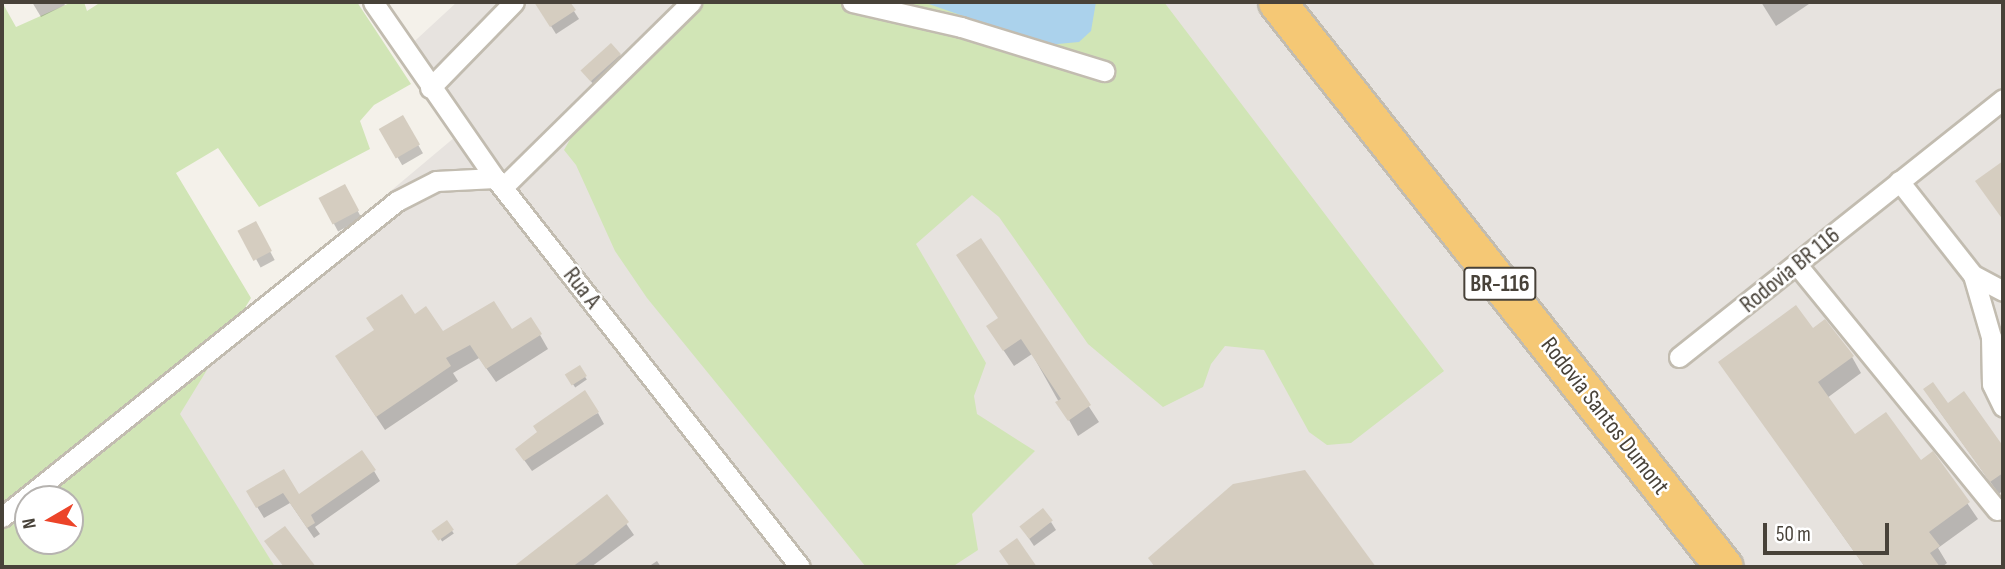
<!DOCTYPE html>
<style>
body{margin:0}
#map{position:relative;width:2005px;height:569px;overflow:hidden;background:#f4f1ea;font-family:"Sofia Sans Condensed",sans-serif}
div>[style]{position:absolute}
.industrial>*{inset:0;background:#e7e3df}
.green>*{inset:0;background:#d1e5b6}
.water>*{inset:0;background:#abd2ec}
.shadow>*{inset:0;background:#0003;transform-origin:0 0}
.building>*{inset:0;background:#d5cdc0;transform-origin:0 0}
.roads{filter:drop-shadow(2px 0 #c2bcb0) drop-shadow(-2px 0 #c2bcb0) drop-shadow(0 2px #c2bcb0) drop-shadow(0 -2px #c2bcb0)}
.street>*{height:19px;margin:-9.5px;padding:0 9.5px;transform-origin:9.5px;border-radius:9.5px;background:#fff}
.highway>*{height:37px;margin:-18.5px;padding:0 18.5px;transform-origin:18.5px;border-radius:18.5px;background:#f5c875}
span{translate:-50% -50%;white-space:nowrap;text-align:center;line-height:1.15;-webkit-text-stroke:5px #fff;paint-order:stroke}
.shield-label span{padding:2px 5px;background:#fff;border:2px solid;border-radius:5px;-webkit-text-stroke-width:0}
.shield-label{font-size:23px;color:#484239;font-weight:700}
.street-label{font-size:24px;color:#484239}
.frame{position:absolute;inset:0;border:4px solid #484239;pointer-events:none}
.north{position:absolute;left:14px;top:485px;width:70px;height:70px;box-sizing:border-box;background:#fff;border:2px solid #b6b3b0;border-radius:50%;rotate:260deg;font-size:19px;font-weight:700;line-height:28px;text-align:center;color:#484239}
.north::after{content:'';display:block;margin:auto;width:24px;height:32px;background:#ec4429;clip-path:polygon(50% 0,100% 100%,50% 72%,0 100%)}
.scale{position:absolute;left:1763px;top:523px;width:126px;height:32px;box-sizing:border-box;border:4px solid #484239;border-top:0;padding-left:9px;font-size:21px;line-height:24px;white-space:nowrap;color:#484239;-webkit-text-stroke:5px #fff;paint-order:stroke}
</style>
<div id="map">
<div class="industrial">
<div style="clip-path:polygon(evenodd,457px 2px,2003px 2px,2003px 567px,2px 567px,2px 517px,461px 132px,405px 50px,457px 2px,28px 499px,70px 499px,70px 541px,28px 541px,28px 499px)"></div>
</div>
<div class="green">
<div style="clip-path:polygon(evenodd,2px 2px,16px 27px,72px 2px,84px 2px,87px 11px,101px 2px,357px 2px,411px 84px,374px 105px,360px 121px,370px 149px,259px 207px,218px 148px,176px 173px,251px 298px,180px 414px,275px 567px,2px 567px,2px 2px,28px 499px,70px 499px,70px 541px,28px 541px,28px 499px)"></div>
<div style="clip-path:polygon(696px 2px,1164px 2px,1444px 371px,1351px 443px,1327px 445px,1309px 432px,1264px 350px,1225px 346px,1211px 364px,1203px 387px,1163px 407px,1088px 344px,999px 217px,972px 195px,916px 244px,986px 363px,974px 396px,977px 414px,1035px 451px,972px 514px,978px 550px,952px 567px,866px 567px,647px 298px,615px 251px,576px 165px,564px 150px,577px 127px,626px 73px)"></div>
</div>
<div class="water">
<div style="clip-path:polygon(923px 2px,1096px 2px,1091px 31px,1079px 42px,1047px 45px)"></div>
</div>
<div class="shadow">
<div style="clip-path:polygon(32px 2px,63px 2px,65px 5px,41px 17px)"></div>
<div style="clip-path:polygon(536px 2px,568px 2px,579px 19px,556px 34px)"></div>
<div style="clip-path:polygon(1761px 2px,1812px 2px,1776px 26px)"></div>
<div style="clip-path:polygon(620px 55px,624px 63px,597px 89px,583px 71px)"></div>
<div style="left:402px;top:117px;width:42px;height:24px;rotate:60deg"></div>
<div style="left:345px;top:187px;width:36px;height:27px;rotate:62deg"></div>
<div style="left:255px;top:223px;width:42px;height:16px;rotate:62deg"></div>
<div style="clip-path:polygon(980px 240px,1099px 422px,1078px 436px,1032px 354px,1014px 366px,998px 342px,999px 319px)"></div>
<div style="clip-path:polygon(415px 316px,442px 334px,540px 335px,548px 349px,496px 382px,479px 358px,453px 373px,458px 381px,385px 430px,345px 370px)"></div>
<div style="clip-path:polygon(1812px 330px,1852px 357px,1861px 373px,1827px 398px,1855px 436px,1920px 462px,1933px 453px,1978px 519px,1938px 548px,1947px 563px,1942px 567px,1865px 567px,1720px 362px)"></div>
<div style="left:579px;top:368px;width:14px;height:14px;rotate:56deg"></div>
<div style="clip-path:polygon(1964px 393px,2003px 449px,2003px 490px,1999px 494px,1932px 401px,1947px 405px)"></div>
<div style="clip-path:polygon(598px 413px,604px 424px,532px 471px,517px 450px)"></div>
<div style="clip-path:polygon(284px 471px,298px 496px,374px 471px,380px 481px,315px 527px,320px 534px,314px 538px,290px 503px,264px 518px,248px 492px)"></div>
<div style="clip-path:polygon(1304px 472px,1373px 567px,1155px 567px,1150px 559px)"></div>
<div style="clip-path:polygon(607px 496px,634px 535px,591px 567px,515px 567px)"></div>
<div style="left:446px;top:522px;width:14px;height:14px;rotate:56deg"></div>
<div style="clip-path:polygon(1051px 522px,1056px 530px,1034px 546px,1026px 534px)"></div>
<div style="clip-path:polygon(657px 561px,661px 567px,648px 567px)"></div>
</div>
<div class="building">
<div style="clip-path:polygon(534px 2px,570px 2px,576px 10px,550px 27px)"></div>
<div style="left:611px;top:43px;width:15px;height:41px;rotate:48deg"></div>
<div style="left:403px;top:115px;width:34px;height:28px;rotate:60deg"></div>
<div style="clip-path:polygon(2003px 161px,2003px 220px,1975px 181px)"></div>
<div style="left:345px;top:184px;width:30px;height:30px;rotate:62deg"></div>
<div style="left:256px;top:221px;width:34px;height:21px;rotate:62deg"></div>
<div style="clip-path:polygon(981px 238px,1091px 405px,1068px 421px,1055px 402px,1061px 399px,1021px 339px,1003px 351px,986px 326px,998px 318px,956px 255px)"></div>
<div style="clip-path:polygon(402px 294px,415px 314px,426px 306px,443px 331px,494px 301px,512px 329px,531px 317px,542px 334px,486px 369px,470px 345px,446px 358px,451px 366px,376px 417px,335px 356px,374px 330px,366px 318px)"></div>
<div style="clip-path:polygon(1796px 305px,1813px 328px,1825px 319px,1854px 356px,1818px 382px,1855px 434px,1886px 412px,1921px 460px,1933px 451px,1970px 502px,1929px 532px,1940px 546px,1930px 553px,1940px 567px,1865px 567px,1718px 362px)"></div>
<div style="left:580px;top:365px;width:13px;height:18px;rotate:58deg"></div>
<div style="clip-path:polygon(1933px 382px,1948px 403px,1964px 391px,2003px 446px,2003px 473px,1990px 482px,1923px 389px)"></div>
<div style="clip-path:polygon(585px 390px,599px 412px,524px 461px,515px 449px,537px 432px,533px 426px)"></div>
<div style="clip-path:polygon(362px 450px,376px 470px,311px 515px,315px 523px,307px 528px,283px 493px,256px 508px,246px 491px,284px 469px,299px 494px)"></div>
<div style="clip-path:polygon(1305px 470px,1376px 567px,1155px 567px,1148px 558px,1233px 484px)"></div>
<div style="clip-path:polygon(607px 494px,629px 522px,586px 557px,572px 567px,513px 567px)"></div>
<div style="left:1043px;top:508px;width:16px;height:30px;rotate:52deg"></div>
<div style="left:447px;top:520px;width:12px;height:19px;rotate:55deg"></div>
<div style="clip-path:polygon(285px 526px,316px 567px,284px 567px,264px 541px)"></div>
<div style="clip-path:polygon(1017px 538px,1037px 567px,1010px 567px,999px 551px)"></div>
</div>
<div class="roads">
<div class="street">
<div style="left:373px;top:2px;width:214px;rotate:55.3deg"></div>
<div style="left:495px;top:178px;width:494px;rotate:51.9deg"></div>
<div style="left:852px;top:2px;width:112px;rotate:12.9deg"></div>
<div style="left:961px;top:27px;width:150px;rotate:17.1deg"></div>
<div style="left:430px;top:88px;width:120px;rotate:-45.7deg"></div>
<div style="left:1899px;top:181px;width:120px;rotate:51.8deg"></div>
<div style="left:1973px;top:275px;width:65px;rotate:73.8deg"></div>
<div style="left:1991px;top:337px;width:47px;rotate:88.8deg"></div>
<div style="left:1992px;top:384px;width:25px;rotate:64deg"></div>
<div style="left:503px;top:187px;width:264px;rotate:-44.5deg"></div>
<div style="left:1798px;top:266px;width:315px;rotate:50.8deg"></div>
<div style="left:1973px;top:275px;width:34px;rotate:28deg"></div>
<div style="left:1679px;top:357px;width:414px;rotate:-38.5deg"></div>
<div style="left:2px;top:517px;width:506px;rotate:-38.66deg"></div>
<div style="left:397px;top:201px;width:44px;rotate:-27.1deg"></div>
<div style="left:436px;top:181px;width:59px;rotate:-2.9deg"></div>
</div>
<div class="highway">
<div style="left:1277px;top:2px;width:720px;rotate:51.65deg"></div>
</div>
</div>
<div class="shield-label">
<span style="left:1500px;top:284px">BR-116</span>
</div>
<div class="street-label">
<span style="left:1790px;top:270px;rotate:-39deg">Rodovia BR 116</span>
<span style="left:582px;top:288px;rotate:52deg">Rua A</span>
<span style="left:1605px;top:416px;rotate:52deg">Rodovia Santos Dumont</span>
</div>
<div class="frame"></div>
<div class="north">N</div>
<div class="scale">50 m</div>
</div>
